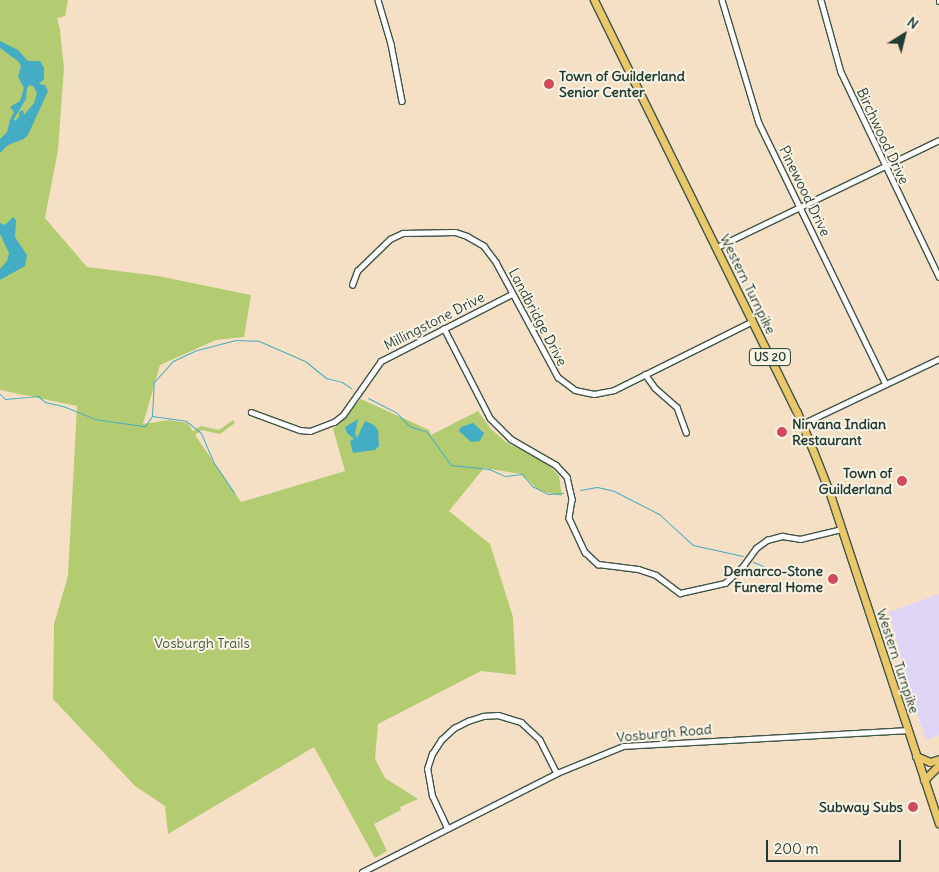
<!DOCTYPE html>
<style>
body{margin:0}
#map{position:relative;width:939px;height:872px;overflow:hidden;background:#f5e0c5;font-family:Delius,sans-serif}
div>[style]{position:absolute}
.built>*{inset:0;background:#ded5f6}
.green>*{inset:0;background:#b4cc71}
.water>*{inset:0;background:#44acc3}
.stream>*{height:1px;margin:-0.5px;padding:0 0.5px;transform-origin:0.5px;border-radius:0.5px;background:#44acc3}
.roads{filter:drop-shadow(1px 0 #3f554a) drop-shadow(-1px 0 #3f554a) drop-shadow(0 1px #3f554a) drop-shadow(0 -1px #3f554a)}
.street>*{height:4.5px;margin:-2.25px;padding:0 2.25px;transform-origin:2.25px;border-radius:2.25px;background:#fff}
.primary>*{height:7px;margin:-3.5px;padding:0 3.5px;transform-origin:3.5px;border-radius:3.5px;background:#eac769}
.dots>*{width:14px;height:14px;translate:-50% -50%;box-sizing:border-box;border:2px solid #fcf5e5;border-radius:50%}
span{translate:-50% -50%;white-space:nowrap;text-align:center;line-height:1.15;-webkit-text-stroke:4px #fcf5e5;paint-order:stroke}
.shield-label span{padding:1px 4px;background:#fcf5e5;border:1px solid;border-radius:4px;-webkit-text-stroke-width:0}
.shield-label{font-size:12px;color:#1f3d34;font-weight:700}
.poi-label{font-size:14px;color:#1f3d34;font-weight:700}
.left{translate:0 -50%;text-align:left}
.right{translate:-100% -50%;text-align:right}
.street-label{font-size:14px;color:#1f3d34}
.park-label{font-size:14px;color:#3d5a40}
.north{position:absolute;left:879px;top:10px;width:50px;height:50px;-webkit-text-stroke:4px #fcf5e5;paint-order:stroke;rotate:36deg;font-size:14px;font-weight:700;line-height:20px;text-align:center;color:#1f3d34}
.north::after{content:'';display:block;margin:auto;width:18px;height:22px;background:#1f3d34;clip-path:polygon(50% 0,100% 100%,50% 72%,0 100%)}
.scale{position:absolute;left:766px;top:840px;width:135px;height:22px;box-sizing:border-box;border:2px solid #1f3d34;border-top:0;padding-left:6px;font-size:15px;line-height:18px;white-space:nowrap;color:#1f3d34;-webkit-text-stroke:4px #fcf5e5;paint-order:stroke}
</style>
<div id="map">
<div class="built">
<div style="clip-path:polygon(939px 594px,939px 735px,926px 740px,906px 678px,889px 612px)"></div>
</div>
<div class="green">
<div style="clip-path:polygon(0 0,68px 0,65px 16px,57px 18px,60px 30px,64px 68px,58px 150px,45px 218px,87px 267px,158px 276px,251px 295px,244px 337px,216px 340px,160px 365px,143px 424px,169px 420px,187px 423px,193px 431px,201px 426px,219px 430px,233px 420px,235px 423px,220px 434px,202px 430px,195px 435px,241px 502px,345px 471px,333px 429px,361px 399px,429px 430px,431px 435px,478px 411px,491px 429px,507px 443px,546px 462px,559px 476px,562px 496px,540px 491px,521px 474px,484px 468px,449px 511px,490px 544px,513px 617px,516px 675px,481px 671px,378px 724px,375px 759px,385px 778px,418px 799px,400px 807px,401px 810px,374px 824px,387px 851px,375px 858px,314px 747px,168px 834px,165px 806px,135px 786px,53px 699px,54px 624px,68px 576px,77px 406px,0 390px)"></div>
</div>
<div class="water">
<div style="clip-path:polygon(evenodd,0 41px,18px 50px,28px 61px,40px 61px,44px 68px,44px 79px,39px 84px,45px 85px,48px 91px,28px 135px,24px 139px,8px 145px,0 153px,0 139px,7px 132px,10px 120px,14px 112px,10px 107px,20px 101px,24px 88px,18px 77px,21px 66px,19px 62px,0 48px,0 41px,30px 85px,33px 86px,37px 93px,34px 103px,24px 115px,23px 110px,19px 112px,19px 117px,15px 121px,14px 119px,26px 99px,27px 88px,30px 85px)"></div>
<div style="clip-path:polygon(13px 217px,16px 220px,15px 237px,27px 255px,25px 266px,0 280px,0 269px,7px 261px,9px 253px,0 234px,0 223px,5px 225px)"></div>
<div style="clip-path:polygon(358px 419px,355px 434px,357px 438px,365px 421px,374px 425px,378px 430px,379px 446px,375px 450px,353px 453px,350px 441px,354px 439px,347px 433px,345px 427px)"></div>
<div style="clip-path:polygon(473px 423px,484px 433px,480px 441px,471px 442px,459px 431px,461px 427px)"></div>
</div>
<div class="stream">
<div style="left:0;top:394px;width:7px;rotate:45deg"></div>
<div style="left:5px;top:399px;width:33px;rotate:-5deg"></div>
<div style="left:38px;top:396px;width:9px;rotate:41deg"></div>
<div style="left:45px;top:402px;width:18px;rotate:13deg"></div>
<div style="left:63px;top:406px;width:35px;rotate:22deg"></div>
<div style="left:95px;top:419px;width:20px;rotate:9deg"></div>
<div style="left:115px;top:422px;width:30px;rotate:8deg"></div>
<div style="left:145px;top:426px;width:12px;rotate:-55deg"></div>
<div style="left:152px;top:416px;width:34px;rotate:8deg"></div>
<div style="left:186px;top:421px;width:19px;rotate:39deg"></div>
<div style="left:201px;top:433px;width:33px;rotate:67deg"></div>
<div style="left:214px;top:463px;width:36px;rotate:56deg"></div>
<div style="left:368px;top:398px;width:31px;rotate:27deg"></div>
<div style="left:396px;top:412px;width:19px;rotate:47deg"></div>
<div style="left:409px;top:426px;width:19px;rotate:18deg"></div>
<div style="left:427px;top:432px;width:41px;rotate:54deg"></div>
<div style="left:451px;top:465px;width:38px;rotate:6deg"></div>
<div style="left:489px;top:469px;width:17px;rotate:24deg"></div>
<div style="left:505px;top:476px;width:17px;rotate:-7deg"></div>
<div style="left:522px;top:474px;width:16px;rotate:50deg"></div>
<div style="left:532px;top:486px;width:18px;rotate:27deg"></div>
<div style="left:548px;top:494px;width:15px;rotate:-4deg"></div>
<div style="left:152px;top:416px;width:34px;rotate:-87deg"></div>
<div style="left:154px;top:382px;width:28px;rotate:-48deg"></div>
<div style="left:173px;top:361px;width:26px;rotate:-25deg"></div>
<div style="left:197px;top:350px;width:40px;rotate:-14.4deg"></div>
<div style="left:236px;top:340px;width:23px;rotate:2deg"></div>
<div style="left:259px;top:341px;width:50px;rotate:23.5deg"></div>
<div style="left:305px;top:361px;width:27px;rotate:39deg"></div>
<div style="left:326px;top:378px;width:16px;rotate:14deg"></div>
<div style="left:342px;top:382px;width:11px;rotate:34deg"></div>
<div style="left:580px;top:490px;width:17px;rotate:-10deg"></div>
<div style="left:597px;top:487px;width:17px;rotate:13deg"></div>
<div style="left:614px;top:491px;width:51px;rotate:27.1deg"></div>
<div style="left:659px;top:514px;width:46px;rotate:42.4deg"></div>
<div style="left:693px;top:545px;width:51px;rotate:12.4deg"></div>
<div style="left:753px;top:562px;width:18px;rotate:22deg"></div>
<div style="left:770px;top:569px;width:11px;rotate:34deg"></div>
</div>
<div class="roads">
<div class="street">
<div style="left:378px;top:0;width:46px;rotate:73.5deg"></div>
<div style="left:391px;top:44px;width:58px;rotate:79.1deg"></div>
<div style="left:722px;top:0;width:128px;rotate:73.3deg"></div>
<div style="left:759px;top:123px;width:290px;rotate:64.1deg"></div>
<div style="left:821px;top:0;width:75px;rotate:74.5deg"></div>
<div style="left:841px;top:72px;width:227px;rotate:64.4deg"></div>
<div style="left:939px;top:0;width:1px;rotate:90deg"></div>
<div style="left:717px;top:247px;width:246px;rotate:-25.7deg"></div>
<div style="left:352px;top:285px;width:15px;rotate:-70deg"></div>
<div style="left:357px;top:271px;width:46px;rotate:-44.1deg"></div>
<div style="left:390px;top:239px;width:14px;rotate:-25deg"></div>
<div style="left:403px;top:233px;width:52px;rotate:-1.1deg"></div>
<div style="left:455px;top:232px;width:13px;rotate:18deg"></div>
<div style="left:467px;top:236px;width:20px;rotate:30deg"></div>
<div style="left:484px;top:246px;width:20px;rotate:53deg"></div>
<div style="left:496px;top:262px;width:131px;rotate:61.7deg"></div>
<div style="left:558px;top:377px;width:21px;rotate:37deg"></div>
<div style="left:575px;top:390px;width:19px;rotate:12deg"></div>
<div style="left:594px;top:394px;width:20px;rotate:-11deg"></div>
<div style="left:614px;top:390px;width:155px;rotate:-26.4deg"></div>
<div style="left:444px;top:328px;width:101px;rotate:62.9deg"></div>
<div style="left:490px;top:418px;width:30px;rotate:45deg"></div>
<div style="left:511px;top:439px;width:52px;rotate:30deg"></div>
<div style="left:556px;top:465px;width:16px;rotate:47deg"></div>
<div style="left:567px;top:477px;width:23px;rotate:77deg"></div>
<div style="left:572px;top:499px;width:19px;rotate:99deg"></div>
<div style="left:569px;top:518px;width:38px;rotate:65deg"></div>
<div style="left:585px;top:552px;width:18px;rotate:43deg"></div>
<div style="left:598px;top:564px;width:40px;rotate:7.1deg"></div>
<div style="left:638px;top:569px;width:19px;rotate:18deg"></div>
<div style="left:656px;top:575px;width:30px;rotate:37deg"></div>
<div style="left:680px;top:593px;width:46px;rotate:-12.5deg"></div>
<div style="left:725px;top:583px;width:25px;rotate:-43deg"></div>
<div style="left:743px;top:566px;width:22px;rotate:-54deg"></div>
<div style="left:756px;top:548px;width:14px;rotate:-36deg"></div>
<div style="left:767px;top:540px;width:16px;rotate:-15deg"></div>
<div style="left:782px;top:536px;width:18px;rotate:9deg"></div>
<div style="left:800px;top:539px;width:43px;rotate:-13.4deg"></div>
<div style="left:645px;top:374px;width:17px;rotate:54deg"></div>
<div style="left:655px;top:388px;width:29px;rotate:41deg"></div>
<div style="left:677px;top:407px;width:27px;rotate:70deg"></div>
<div style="left:251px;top:412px;width:52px;rotate:20.2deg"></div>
<div style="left:300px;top:430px;width:10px;rotate:6deg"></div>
<div style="left:310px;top:431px;width:26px;rotate:-21deg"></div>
<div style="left:334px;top:422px;width:11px;rotate:-38deg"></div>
<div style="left:343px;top:415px;width:66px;rotate:-54.9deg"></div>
<div style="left:381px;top:361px;width:147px;rotate:-27.1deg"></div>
<div style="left:802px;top:424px;width:152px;rotate:-25.4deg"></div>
<div style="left:447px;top:828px;width:35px;rotate:-115deg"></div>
<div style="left:432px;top:796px;width:27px;rotate:-100deg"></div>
<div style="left:427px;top:769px;width:16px;rotate:-72deg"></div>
<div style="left:432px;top:754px;width:17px;rotate:-57deg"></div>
<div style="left:441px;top:740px;width:18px;rotate:-43deg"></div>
<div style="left:454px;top:728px;width:16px;rotate:-27deg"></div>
<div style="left:468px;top:721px;width:16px;rotate:-18deg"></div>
<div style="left:483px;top:716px;width:15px;rotate:-4deg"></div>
<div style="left:498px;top:715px;width:24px;rotate:17deg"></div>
<div style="left:521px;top:722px;width:26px;rotate:43deg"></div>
<div style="left:540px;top:740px;width:37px;rotate:63deg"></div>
<div style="left:362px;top:872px;width:219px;rotate:-26.9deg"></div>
<div style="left:557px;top:773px;width:71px;rotate:-22.2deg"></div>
<div style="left:623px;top:746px;width:284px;rotate:-3.2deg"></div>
</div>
<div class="primary">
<div style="left:594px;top:0;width:459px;rotate:63.8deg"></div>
<div style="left:797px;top:412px;width:44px;rotate:67.5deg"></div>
<div style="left:814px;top:453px;width:41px;rotate:68.5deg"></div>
<div style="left:829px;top:491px;width:350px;rotate:71.7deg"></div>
<div style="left:916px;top:756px;width:15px;rotate:23deg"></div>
<div style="left:930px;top:762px;width:9px;rotate:-18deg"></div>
<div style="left:924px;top:780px;width:21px;rotate:-45deg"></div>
</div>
</div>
<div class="dots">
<div style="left:549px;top:84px;background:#d1495b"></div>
<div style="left:782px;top:432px;background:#d1495b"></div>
<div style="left:902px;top:481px;background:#d1495b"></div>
<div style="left:833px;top:579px;background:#d1495b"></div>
<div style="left:913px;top:807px;background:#d1495b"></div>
</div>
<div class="shield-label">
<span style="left:770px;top:357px">US 20</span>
</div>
<div class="poi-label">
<span class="left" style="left:559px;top:84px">Town of Guilderland<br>Senior Center</span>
<span class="left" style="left:792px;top:432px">Nirvana Indian<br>Restaurant</span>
<span class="right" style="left:892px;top:481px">Town of<br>Guilderland</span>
<span class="right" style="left:823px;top:579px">Demarco-Stone<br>Funeral Home</span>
<span class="right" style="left:903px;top:807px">Subway Subs</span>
</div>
<div class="street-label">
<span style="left:883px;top:136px;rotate:65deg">Birchwood Drive</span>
<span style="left:805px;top:191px;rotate:64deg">Pinewood Drive</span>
<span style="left:748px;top:284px;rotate:64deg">Western Turnpike</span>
<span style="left:538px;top:317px;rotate:62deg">Landbridge Drive</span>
<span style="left:434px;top:321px;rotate:-27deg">Millingstone Drive</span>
<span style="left:898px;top:661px;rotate:72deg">Western Turnpike</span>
<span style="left:664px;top:733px;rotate:-5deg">Vosburgh Road</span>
</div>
<div class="park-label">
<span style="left:202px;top:643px">Vosburgh Trails</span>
</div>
<div class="north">N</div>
<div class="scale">200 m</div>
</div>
